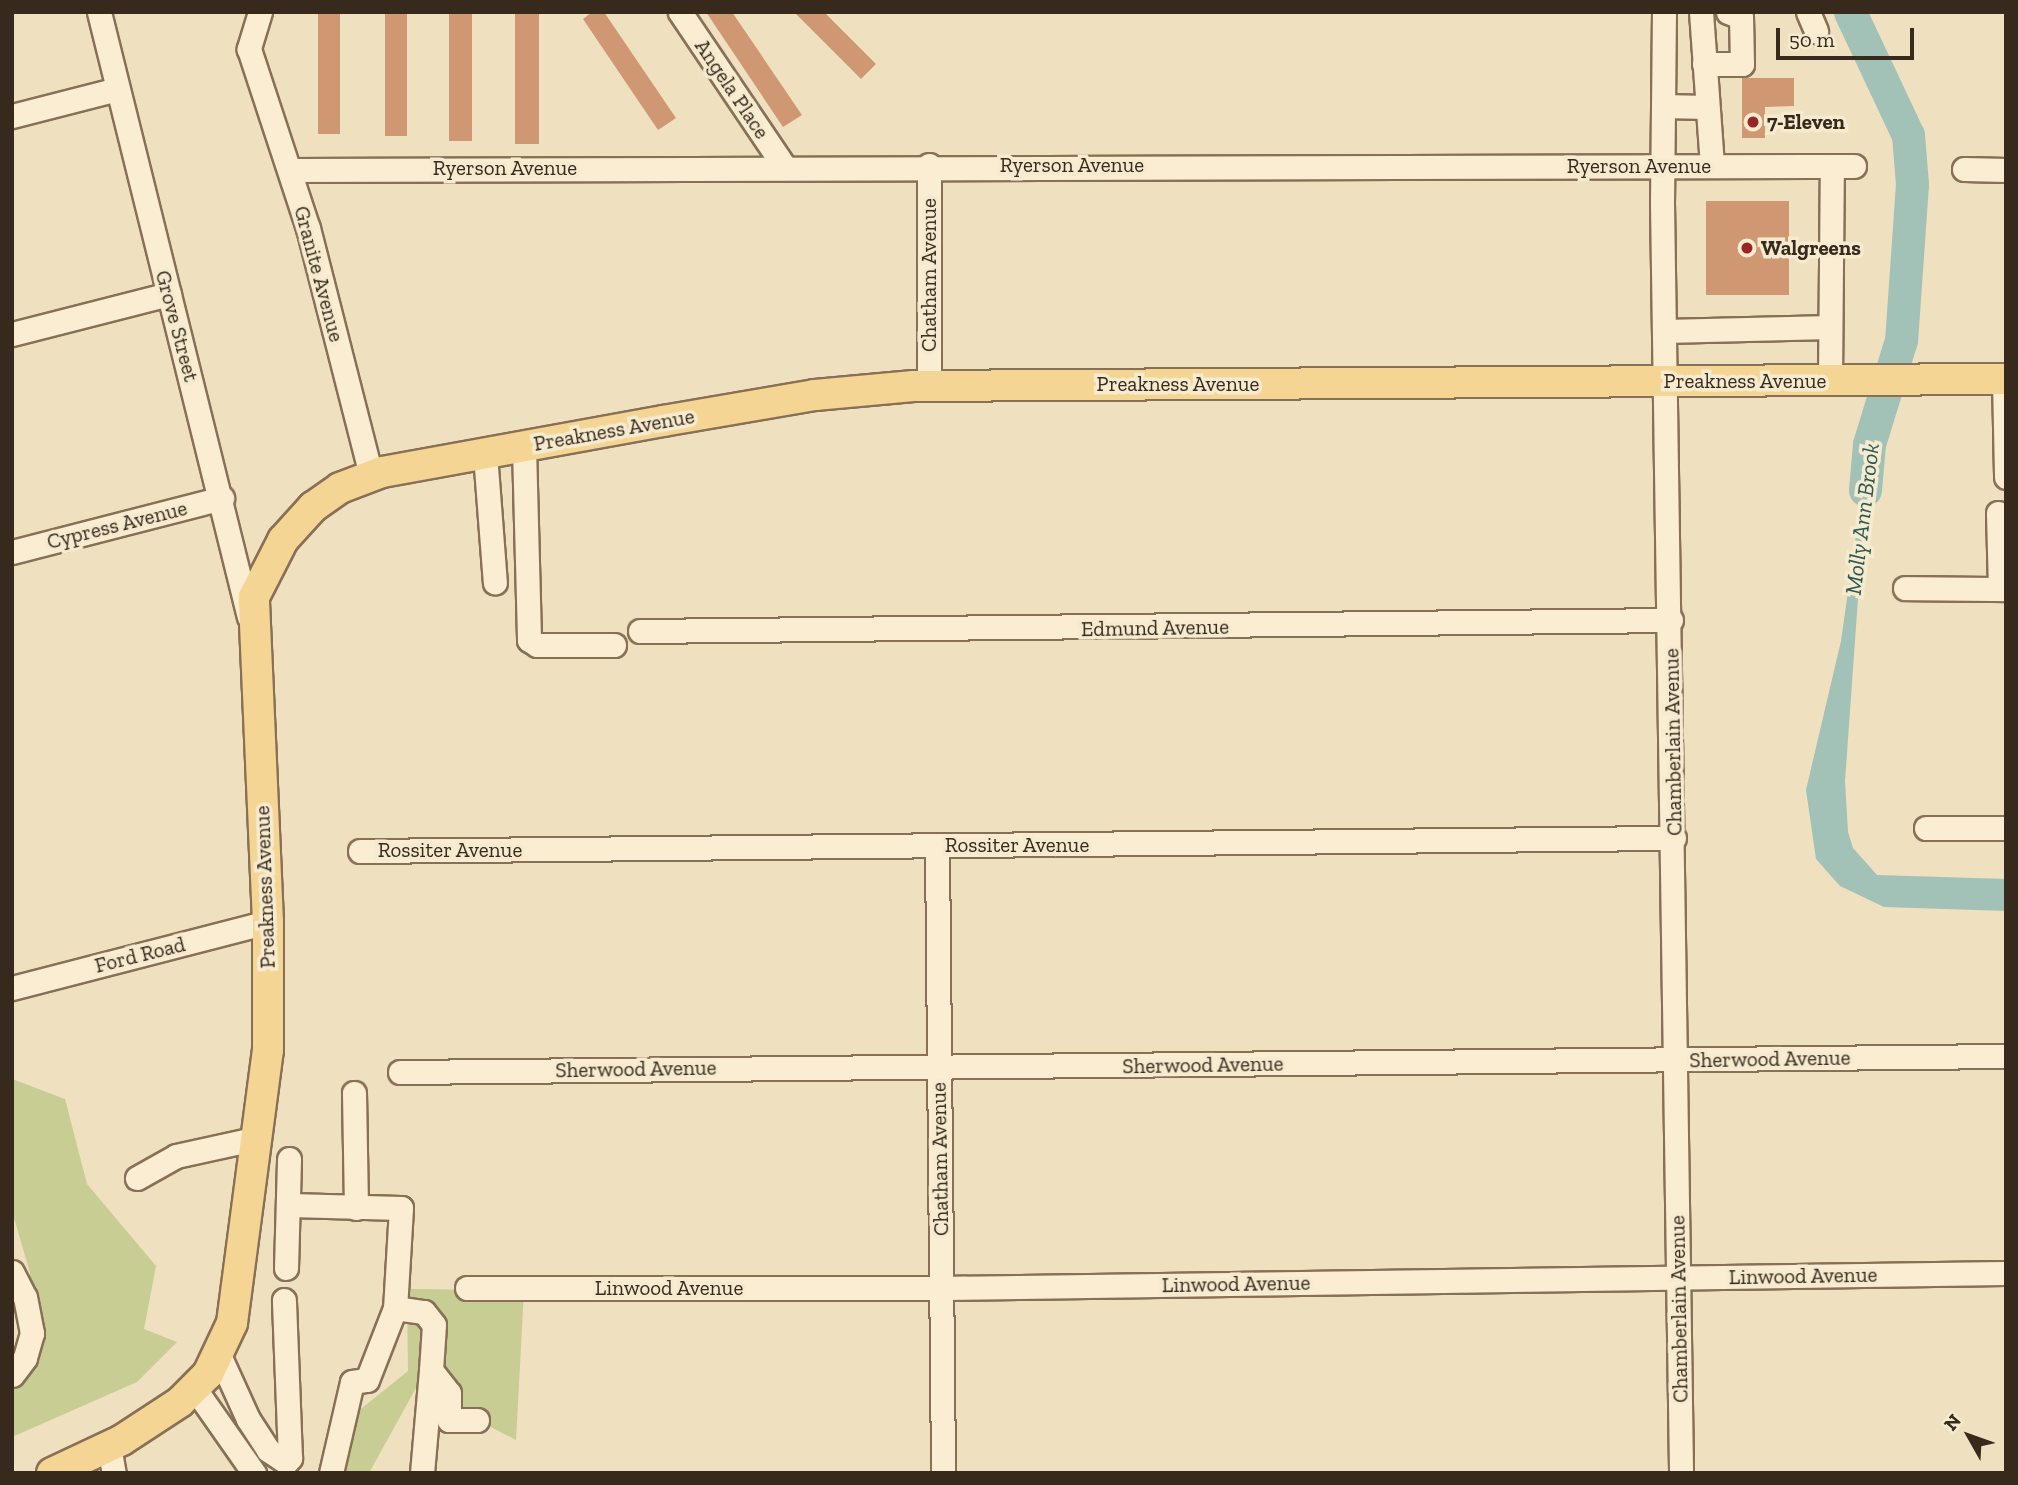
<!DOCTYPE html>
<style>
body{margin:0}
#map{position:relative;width:2018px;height:1485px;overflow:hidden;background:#efe0bf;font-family:"Zilla Slab",serif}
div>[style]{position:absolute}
.green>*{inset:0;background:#c7cd93}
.water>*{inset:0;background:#a2c1b7}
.river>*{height:33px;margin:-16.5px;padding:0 16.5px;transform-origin:16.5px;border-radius:16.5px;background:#a2c1b7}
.building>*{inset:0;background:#cf9873;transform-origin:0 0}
.roads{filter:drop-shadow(2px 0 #887057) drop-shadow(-2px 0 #887057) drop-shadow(0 2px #887057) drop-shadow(0 -2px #887057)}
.minor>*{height:23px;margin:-11.5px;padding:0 11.5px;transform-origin:11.5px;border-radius:11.5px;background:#faedd2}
.major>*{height:30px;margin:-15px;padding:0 15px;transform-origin:15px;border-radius:15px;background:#f5d594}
.dots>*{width:19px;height:19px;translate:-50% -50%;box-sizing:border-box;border:4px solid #f6eacf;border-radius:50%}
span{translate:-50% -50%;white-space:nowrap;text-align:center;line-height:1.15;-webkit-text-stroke:7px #f6eacf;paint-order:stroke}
.street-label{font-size:21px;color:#37291c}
.poi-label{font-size:21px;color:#37291c;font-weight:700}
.left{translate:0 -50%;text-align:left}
.water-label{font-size:23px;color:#2a5854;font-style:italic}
.frame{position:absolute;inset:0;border:14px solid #37291c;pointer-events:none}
.north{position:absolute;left:1934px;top:1401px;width:70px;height:70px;-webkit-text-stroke:5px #f6eacf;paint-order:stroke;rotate:310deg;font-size:19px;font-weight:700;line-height:28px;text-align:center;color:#37291c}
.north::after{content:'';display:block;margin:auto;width:24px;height:32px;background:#37291c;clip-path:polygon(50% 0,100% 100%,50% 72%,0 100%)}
.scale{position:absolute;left:1776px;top:28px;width:138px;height:32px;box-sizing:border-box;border:4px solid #37291c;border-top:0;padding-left:9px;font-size:21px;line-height:24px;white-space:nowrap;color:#37291c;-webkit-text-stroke:5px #f6eacf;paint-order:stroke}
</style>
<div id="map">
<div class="green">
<div style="clip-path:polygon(12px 1079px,65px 1099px,87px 1184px,156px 1266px,144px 1329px,177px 1342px,137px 1382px,12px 1437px,12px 1368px,20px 1359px,30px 1273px,12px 1211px)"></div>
<div style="clip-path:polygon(407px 1289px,524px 1290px,516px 1440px,416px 1388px,369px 1473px,323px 1473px,331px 1433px,408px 1371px)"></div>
</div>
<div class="water">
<div style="clip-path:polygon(1869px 444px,1845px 781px,1848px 832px,1853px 848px,1877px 875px,2006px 879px,2006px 911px,1884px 907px,1840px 886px,1816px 859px,1806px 790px,1841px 641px)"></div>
</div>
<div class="river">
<div style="left:1850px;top:12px;width:136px;rotate:64.8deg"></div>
<div style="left:1908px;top:135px;width:49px;rotate:85.3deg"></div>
<div style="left:1912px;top:184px;width:156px;rotate:94deg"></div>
<div style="left:1901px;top:340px;width:109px;rotate:107.1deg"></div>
<div style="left:1869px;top:444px;width:46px;rotate:95deg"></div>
</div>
<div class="building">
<div style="left:318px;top:12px;width:22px;height:122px"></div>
<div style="left:385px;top:12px;width:22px;height:124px"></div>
<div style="left:449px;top:12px;width:23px;height:129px"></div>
<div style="left:515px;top:12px;width:24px;height:132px"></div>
<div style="clip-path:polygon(592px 12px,604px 12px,676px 118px,658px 130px,583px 19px)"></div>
<div style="clip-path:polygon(706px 12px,732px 12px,802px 115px,783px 127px)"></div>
<div style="clip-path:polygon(794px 12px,824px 12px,876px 64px,861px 79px)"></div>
<div style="clip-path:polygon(1742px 78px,1794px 78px,1794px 106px,1765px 107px,1765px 138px,1742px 138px)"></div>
<div style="left:1789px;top:201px;width:94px;height:83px;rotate:90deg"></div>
</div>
<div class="roads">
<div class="minor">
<div style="left:99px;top:12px;width:623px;rotate:76.08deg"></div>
<div style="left:260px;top:12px;width:39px;rotate:107deg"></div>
<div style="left:249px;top:49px;width:188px;rotate:71.8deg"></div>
<div style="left:308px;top:228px;width:255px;rotate:75.7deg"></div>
<div style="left:680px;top:12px;width:186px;rotate:56deg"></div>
<div style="left:1664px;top:12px;width:191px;rotate:90.6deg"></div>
<div style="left:1662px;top:203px;width:1270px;rotate:89.14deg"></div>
<div style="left:1701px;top:12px;width:154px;rotate:85.9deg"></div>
<div style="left:1808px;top:12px;width:21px;rotate:67deg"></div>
<div style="left:1704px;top:64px;width:38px"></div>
<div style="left:1742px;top:64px;width:47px;rotate:-91.2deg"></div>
<div style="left:1741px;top:17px;width:14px;rotate:-159deg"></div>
<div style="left:1663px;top:106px;width:44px;rotate:1.3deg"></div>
<div style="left:12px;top:116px;width:108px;rotate:-14.4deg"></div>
<div style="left:1964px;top:169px;width:42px;rotate:1.4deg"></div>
<div style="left:290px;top:170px;width:1564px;rotate:-0.15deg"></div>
<div style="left:1665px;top:331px;width:165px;rotate:-1.4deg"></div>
<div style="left:12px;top:334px;width:162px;rotate:-14.3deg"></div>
<div style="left:2004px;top:379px;width:98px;rotate:88.8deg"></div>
<div style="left:1830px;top:380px;width:214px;rotate:-89.5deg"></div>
<div style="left:929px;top:386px;width:221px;rotate:-90deg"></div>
<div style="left:524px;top:447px;width:193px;rotate:88.5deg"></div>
<div style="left:529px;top:640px;width:9px;rotate:32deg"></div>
<div style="left:537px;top:645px;width:77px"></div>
<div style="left:485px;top:454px;width:129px;rotate:85.6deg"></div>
<div style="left:1998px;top:513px;width:76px;rotate:88.5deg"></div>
<div style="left:12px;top:552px;width:217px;rotate:-14.4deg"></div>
<div style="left:1905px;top:588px;width:101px;rotate:0.6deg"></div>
<div style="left:640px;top:631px;width:1031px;rotate:-0.61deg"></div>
<div style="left:1926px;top:828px;width:80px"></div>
<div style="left:937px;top:846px;width:627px;rotate:89.45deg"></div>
<div style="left:360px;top:851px;width:1314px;rotate:-0.57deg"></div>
<div style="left:12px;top:988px;width:264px;rotate:-14.5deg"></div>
<div style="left:400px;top:1072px;width:1606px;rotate:-0.57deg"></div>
<div style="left:354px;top:1093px;width:115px;rotate:89deg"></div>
<div style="left:137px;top:1178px;width:45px;rotate:-29.4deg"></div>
<div style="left:176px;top:1156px;width:84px;rotate:-12.4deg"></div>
<div style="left:290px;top:1205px;width:111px;rotate:1.5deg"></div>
<div style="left:401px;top:1208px;width:100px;rotate:93.4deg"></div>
<div style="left:395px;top:1308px;width:29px;rotate:8deg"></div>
<div style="left:424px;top:1312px;width:16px;rotate:52deg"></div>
<div style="left:434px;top:1325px;width:45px;rotate:93.8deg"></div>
<div style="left:431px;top:1370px;width:29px;rotate:52deg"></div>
<div style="left:449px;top:1393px;width:27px;rotate:90deg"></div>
<div style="left:449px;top:1420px;width:28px"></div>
<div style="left:286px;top:1268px;width:109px;rotate:-88.4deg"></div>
<div style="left:12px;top:1272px;width:28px;rotate:63deg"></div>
<div style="left:25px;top:1297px;width:37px;rotate:79deg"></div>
<div style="left:32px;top:1333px;width:26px;rotate:106deg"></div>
<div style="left:25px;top:1358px;width:21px;rotate:127deg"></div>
<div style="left:467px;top:1288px;width:474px"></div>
<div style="left:941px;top:1288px;width:1065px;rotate:-0.81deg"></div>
<div style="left:219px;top:1355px;width:70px;rotate:65.6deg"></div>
<div style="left:248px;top:1419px;width:37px;rotate:57deg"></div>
<div style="left:268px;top:1450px;width:22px;rotate:34deg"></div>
<div style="left:286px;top:1462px;width:6px;rotate:-45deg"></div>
<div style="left:290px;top:1458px;width:158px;rotate:-92.2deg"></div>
<div style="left:195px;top:1389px;width:103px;rotate:54.9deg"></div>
<div style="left:109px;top:1446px;width:27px;rotate:80deg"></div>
<div style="left:331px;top:1473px;width:93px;rotate:-77deg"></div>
<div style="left:352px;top:1382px;width:15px;rotate:-8deg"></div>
<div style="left:367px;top:1380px;width:77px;rotate:-68.7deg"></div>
<div style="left:422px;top:1473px;width:103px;rotate:-85deg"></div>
</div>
<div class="major">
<div style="left:52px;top:1473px;width:77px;rotate:-25.2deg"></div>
<div style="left:122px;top:1440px;width:69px;rotate:-33.2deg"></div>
<div style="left:180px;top:1402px;width:40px;rotate:-45deg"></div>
<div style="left:208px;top:1374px;width:56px;rotate:-64.8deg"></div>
<div style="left:232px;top:1323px;width:275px;rotate:-82.5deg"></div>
<div style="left:268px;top:1050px;width:128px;rotate:-90deg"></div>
<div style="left:268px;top:922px;width:325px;rotate:-92.5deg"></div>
<div style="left:254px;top:597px;width:64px;rotate:-63deg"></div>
<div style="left:283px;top:540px;width:45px;rotate:-47.7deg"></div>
<div style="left:313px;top:507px;width:33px;rotate:-35deg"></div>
<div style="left:340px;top:488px;width:45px;rotate:-20.9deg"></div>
<div style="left:382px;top:472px;width:286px;rotate:-10.3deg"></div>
<div style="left:663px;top:421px;width:154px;rotate:-9.7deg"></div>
<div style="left:815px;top:395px;width:99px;rotate:-5.2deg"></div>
<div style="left:914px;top:386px;width:1092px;rotate:-0.37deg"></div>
</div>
</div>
<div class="dots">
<div style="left:1753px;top:122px;background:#992527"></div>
<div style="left:1747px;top:248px;background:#992527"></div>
</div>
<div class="street-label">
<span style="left:732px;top:89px;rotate:56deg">Angela Place</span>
<span style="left:1072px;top:165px">Ryerson Avenue</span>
<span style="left:1639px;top:166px">Ryerson Avenue</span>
<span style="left:505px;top:168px">Ryerson Avenue</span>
<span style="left:319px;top:274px;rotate:75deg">Granite Avenue</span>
<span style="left:929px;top:275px;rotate:-90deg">Chatham Avenue</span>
<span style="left:177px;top:326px;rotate:75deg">Grove Street</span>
<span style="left:1745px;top:381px">Preakness Avenue</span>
<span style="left:1178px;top:384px">Preakness Avenue</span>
<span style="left:614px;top:430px;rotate:-10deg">Preakness Avenue</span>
<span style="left:117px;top:525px;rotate:-14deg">Cypress Avenue</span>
<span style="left:1155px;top:628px;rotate:-1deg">Edmund Avenue</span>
<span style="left:1673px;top:742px;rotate:-91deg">Chamberlain Avenue</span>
<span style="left:1017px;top:845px">Rossiter Avenue</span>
<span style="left:450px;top:850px">Rossiter Avenue</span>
<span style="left:265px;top:887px;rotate:-92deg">Preakness Avenue</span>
<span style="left:140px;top:955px;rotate:-14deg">Ford Road</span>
<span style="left:1770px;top:1059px;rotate:-1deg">Sherwood Avenue</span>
<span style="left:1203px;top:1065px;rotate:-1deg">Sherwood Avenue</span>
<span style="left:636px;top:1069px;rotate:-1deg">Sherwood Avenue</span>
<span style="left:940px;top:1159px;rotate:-91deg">Chatham Avenue</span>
<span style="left:1803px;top:1276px;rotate:-1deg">Linwood Avenue</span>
<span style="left:1236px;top:1284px;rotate:-1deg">Linwood Avenue</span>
<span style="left:669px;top:1288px">Linwood Avenue</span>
<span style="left:1679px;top:1309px;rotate:-91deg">Chamberlain Avenue</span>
</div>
<div class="poi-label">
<span class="left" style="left:1767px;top:122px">7-Eleven</span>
<span class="left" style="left:1761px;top:248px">Walgreens</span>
</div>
<div class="water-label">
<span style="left:1862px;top:519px;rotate:-83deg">Molly Ann Brook</span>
</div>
<div class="frame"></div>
<div class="north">N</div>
<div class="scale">50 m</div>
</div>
